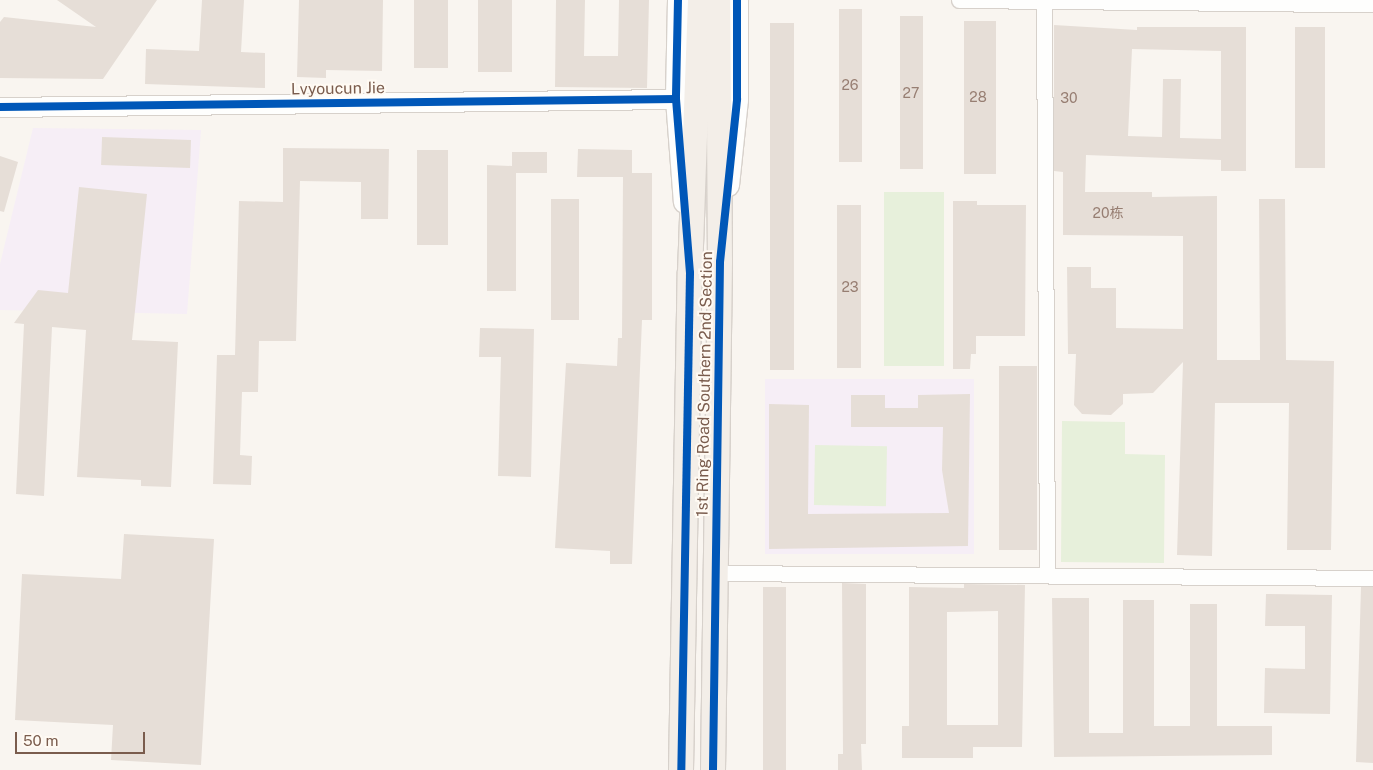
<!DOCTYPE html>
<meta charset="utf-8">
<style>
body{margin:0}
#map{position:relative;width:1373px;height:770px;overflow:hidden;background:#f9f5f0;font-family:"Public Sans","Noto Sans SC",sans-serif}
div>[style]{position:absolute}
.education>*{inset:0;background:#f6eef6;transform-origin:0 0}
.green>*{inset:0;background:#e7f0db;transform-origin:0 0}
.building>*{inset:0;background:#e6ded7;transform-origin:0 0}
.roads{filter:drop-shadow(1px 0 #d7d1cb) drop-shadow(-1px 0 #d7d1cb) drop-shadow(0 1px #d7d1cb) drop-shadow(0 -1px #d7d1cb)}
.minor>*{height:15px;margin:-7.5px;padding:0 7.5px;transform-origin:7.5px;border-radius:7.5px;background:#fefefd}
.tertiary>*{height:19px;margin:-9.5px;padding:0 9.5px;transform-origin:9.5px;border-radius:9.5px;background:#fefefd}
.secondary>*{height:21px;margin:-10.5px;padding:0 10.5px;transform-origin:10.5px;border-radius:10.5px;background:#fefefd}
.primary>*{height:24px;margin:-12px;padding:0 12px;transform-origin:12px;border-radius:12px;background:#f3eee8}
.cycleway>*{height:8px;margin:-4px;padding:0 4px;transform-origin:4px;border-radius:4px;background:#0057b8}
span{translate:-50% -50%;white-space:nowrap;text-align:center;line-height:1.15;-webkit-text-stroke:4px #fffaf3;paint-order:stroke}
.number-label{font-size:14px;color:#977e72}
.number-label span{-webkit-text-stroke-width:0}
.street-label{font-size:16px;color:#7a5c4d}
.scale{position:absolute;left:15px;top:732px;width:130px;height:22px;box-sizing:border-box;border:2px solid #7a5c4d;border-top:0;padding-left:6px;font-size:15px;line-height:18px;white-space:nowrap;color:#7a5c4d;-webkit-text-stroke:4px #fffaf3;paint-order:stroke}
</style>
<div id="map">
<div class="education">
<div style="clip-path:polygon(33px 128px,201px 130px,187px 314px,0 310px,0 264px)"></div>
<div style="left:765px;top:379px;width:209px;height:175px"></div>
</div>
<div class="green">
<div style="left:944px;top:192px;width:174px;height:60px;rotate:90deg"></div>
<div style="clip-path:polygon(1062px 421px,1125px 422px,1125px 454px,1165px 455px,1164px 563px,1061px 562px)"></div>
<div style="left:815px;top:445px;width:72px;height:60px;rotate:1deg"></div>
</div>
<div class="building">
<div style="clip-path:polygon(57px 0,157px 0,103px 79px,0 78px,0 22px,4px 17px,96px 27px)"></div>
<div style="clip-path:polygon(202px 0,244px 0,241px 52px,265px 53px,265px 88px,145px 84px,146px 49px,199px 51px)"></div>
<div style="clip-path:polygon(299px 0,383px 0,382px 71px,326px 70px,326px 78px,297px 77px)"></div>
<div style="left:414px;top:0;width:34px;height:68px"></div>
<div style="left:478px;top:0;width:34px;height:72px"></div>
<div style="clip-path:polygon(556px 0,585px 0,584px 56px,618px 56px,619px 0,649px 0,647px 88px,555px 87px)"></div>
<div style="left:839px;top:9px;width:23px;height:153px"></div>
<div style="left:900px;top:16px;width:23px;height:153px"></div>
<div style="left:964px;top:21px;width:32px;height:153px"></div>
<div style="left:770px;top:23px;width:24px;height:347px"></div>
<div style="clip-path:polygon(evenodd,1054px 25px,1137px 30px,1137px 27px,1246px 27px,1246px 171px,1221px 171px,1221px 160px,1086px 155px,1085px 192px,1152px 192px,1152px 197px,1217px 196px,1217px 360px,1260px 360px,1259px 199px,1285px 199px,1286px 360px,1334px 361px,1331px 550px,1287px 550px,1289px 403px,1215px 403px,1212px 556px,1177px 555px,1183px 362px,1153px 393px,1123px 394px,1123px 404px,1111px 415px,1082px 414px,1074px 405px,1076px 354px,1068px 354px,1067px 267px,1091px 267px,1091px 288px,1116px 288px,1116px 328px,1183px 329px,1183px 236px,1063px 235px,1063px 172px,1054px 171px,1054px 25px,1132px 49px,1221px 51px,1221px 139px,1180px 138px,1181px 79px,1163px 79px,1162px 137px,1128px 136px,1132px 49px)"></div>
<div style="left:1295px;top:27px;width:30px;height:141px"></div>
<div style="left:191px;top:140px;width:28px;height:89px;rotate:92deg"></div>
<div style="clip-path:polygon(283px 148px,389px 149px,388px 219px,361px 219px,361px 182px,300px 181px,296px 341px,259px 341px,258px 392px,242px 392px,240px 455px,252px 456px,251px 485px,213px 484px,217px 355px,235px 355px,239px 201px,283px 202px)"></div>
<div style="clip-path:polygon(578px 149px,632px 150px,632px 173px,652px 173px,652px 320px,642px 320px,632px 564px,610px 564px,610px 551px,555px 548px,566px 363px,617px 366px,618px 338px,622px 338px,623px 177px,577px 177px)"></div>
<div style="left:417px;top:150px;width:31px;height:95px"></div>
<div style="clip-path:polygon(512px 152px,547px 152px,547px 173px,516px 173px,516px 291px,487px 291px,487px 165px,512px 166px)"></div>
<div style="clip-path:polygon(0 156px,18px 162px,4px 212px,0 211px)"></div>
<div style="clip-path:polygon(79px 187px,147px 194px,132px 340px,178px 342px,171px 487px,141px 486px,141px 480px,77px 477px,86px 330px,52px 327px,44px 496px,16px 494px,24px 324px,14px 323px,38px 290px,68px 293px)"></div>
<div style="left:551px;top:199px;width:28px;height:121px"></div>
<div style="clip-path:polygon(953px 201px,977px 201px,977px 205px,1026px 205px,1025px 336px,976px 336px,976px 354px,971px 354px,970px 369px,953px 369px)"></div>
<div style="left:837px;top:205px;width:24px;height:163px"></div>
<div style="clip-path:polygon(480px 328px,534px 329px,531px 477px,498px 476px,501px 357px,479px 357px)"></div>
<div style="left:999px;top:366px;width:38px;height:184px"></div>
<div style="clip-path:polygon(970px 394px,968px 546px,769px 549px,769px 404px,809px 405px,808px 514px,949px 513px,942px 470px,943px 427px,851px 427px,851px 395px,885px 395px,885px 408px,918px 408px,918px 395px)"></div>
<div style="clip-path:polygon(124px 534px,214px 539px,201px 765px,111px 760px,113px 725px,15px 720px,22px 574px,121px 579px)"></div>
<div style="clip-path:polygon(842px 583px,866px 584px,866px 744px,861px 744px,862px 770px,838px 770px,838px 754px,843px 754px)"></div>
<div style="clip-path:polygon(evenodd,964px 584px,1025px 585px,1022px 747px,973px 747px,973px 758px,902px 758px,902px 726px,909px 726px,909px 587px,964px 588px,964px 584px,998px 611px,998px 725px,947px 725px,947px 612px,998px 611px)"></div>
<div style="left:763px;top:587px;width:23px;height:183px"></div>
<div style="clip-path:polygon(1361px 587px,1373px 587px,1373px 763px,1356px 762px)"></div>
<div style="clip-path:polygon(1266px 594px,1332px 595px,1330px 714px,1264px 713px,1265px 668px,1305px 669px,1305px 626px,1265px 626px)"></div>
<div style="clip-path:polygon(1052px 598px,1089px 598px,1089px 733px,1123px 733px,1123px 600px,1154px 600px,1154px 726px,1190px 726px,1190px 604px,1217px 604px,1217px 726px,1272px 726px,1272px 755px,1054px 757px)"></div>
</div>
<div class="roads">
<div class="minor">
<div style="left:959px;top:0;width:414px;rotate:0.6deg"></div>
<div style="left:1044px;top:1px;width:574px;rotate:89.7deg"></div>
<div style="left:714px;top:573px;width:659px;rotate:0.43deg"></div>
</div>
<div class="tertiary">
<div style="left:0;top:107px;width:676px;rotate:-0.68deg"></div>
</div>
<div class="secondary">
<div style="left:678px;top:0;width:99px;rotate:91.2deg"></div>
<div style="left:676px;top:99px;width:103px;rotate:85.6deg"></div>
<div style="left:728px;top:185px;width:86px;rotate:-84deg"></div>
<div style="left:737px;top:99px;width:99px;rotate:-90deg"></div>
</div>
<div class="primary">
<div style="left:681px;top:770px;width:497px;rotate:-89deg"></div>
<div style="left:690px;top:273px;width:273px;rotate:-87.9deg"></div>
<div style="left:713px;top:770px;width:508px;rotate:-89.21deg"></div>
<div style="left:720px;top:262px;width:262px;rotate:-90.4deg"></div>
</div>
</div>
<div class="cycleway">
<div style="left:678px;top:0;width:99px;rotate:91.2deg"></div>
<div style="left:676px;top:99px;width:175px;rotate:85.4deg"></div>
<div style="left:690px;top:273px;width:497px;rotate:91deg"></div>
<div style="left:0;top:107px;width:676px;rotate:-0.68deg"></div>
<div style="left:713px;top:770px;width:508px;rotate:-89.21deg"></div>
<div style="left:720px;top:262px;width:164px;rotate:-84deg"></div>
<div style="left:737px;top:99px;width:99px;rotate:-90deg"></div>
</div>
<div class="number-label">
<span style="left:850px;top:85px">26</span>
<span style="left:911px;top:93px">27</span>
<span style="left:978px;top:97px">28</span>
<span style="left:1069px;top:98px">30</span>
<span style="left:1108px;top:213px">20栋</span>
<span style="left:850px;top:287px">23</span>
</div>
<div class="street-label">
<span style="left:338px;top:89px;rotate:-1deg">Lvyoucun Jie</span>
<span style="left:705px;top:384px;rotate:-89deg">1st Ring Road Southern 2nd Section</span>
</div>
<div class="scale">50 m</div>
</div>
